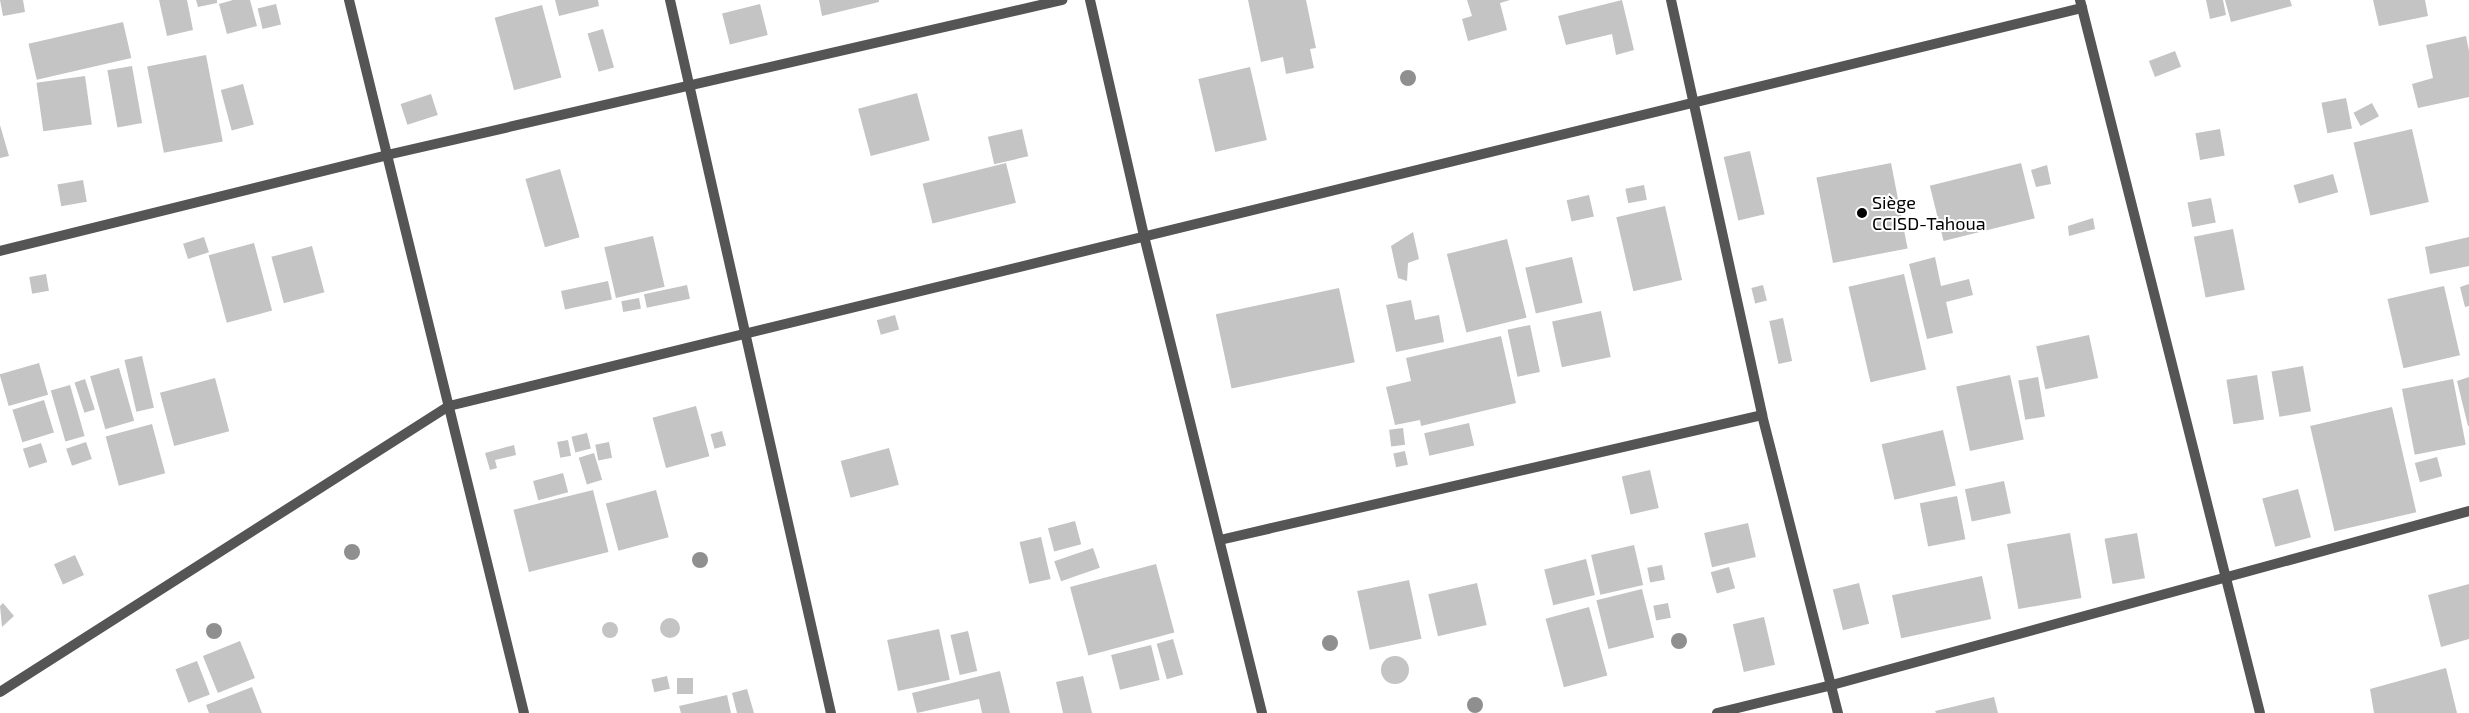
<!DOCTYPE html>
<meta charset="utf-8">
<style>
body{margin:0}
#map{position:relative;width:2469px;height:713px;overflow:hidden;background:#fff;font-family:"Exo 2",sans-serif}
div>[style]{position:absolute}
.building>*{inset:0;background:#c4c4c4;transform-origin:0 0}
.round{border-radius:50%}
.service>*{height:10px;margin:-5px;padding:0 5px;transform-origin:5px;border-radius:5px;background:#555}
.minor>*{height:10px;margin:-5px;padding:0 5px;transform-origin:5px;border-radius:5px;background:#555}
.trees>*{width:16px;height:16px;margin:-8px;border-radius:50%;background:#8f8f8f}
.dots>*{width:14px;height:14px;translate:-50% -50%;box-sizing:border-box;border:2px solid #fff;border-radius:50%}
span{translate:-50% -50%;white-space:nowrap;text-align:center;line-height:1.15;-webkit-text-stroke:4px #fff;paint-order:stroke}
.poi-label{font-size:18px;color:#000}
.left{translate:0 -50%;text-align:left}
</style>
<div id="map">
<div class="building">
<div style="clip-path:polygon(0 0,23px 0,25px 12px,3px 16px)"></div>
<div style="clip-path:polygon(159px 0,187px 0,193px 30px,167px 36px)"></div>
<div style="clip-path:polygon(196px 0,217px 0,217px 3px,198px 7px)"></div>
<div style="clip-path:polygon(233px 0,250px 0,257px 26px,227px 34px,219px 4px)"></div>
<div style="clip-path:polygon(555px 0,598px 0,599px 6px,559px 16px)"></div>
<div style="clip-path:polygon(819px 0,879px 0,879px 2px,822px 16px)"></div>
<div style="clip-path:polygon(1248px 0,1306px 0,1316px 48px,1310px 49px,1314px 68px,1286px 74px,1283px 57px,1261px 62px)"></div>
<div style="clip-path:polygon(1467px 0,1510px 0,1500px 3px,1507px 30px,1468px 41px,1462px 19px,1472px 16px)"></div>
<div style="clip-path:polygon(1622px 0,1634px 50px,1616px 55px,1612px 34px,1566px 45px,1558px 16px)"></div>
<div style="clip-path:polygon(2206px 0,2223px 0,2226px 15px,2210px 19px)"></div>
<div style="clip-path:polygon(2225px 0,2290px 0,2292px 6px,2231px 22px)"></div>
<div style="clip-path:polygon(2373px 0,2425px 0,2428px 16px,2379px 26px)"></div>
<div style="left:276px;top:4px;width:21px;height:19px;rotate:76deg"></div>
<div style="left:760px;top:4px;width:32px;height:39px;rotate:76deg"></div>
<div style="left:542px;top:5px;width:75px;height:49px;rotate:75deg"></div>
<div style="left:123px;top:22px;width:37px;height:97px;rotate:77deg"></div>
<div style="left:603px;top:29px;width:40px;height:16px;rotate:74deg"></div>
<div style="clip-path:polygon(2466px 36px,2469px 51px,2469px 97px,2418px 108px,2412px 84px,2433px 78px,2426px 45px)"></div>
<div style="left:2175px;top:51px;width:17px;height:28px;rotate:69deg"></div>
<div style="left:206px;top:55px;width:88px;height:60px;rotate:79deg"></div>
<div style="left:132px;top:66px;width:58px;height:25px;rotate:80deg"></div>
<div style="left:1250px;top:67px;width:75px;height:53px;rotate:77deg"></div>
<div style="left:85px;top:76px;width:49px;height:49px;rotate:82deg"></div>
<div style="left:243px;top:84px;width:42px;height:23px;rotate:75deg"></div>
<div style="left:917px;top:93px;width:49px;height:61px;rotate:75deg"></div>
<div style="left:431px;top:94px;width:22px;height:32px;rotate:72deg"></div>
<div style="left:2346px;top:98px;width:31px;height:25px;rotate:79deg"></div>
<div style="left:2372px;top:103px;width:15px;height:21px;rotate:62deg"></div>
<div style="clip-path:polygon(0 125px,9px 156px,0 158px)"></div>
<div style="left:1022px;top:129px;width:28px;height:35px;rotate:77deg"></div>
<div style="left:2220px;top:129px;width:27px;height:25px;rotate:80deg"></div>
<div style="left:2412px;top:129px;width:75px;height:60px;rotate:77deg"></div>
<div style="left:1750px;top:151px;width:65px;height:27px;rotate:77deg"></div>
<div style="left:1006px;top:163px;width:41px;height:86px;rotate:76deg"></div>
<div style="left:1891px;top:163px;width:87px;height:76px;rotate:79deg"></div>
<div style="left:2021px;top:163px;width:57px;height:94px;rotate:76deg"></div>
<div style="clip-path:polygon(2047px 165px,2051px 184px,2036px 187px,2031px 170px)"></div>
<div style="left:560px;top:169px;width:71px;height:36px;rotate:74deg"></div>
<div style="left:2333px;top:174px;width:19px;height:41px;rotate:74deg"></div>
<div style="left:83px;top:180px;width:22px;height:26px;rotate:80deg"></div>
<div style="left:1644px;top:185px;width:15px;height:19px;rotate:79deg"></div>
<div style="left:1589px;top:195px;width:22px;height:23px;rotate:77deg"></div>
<div style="left:2211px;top:198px;width:25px;height:24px;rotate:79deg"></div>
<div style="left:1665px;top:206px;width:76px;height:50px;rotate:77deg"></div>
<div style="clip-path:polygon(2093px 218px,2095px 229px,2069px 236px,2068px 226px)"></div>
<div style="left:2233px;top:229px;width:62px;height:40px;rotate:79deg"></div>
<div style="clip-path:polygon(1413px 232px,1419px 259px,1408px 263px,1407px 281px,1398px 278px,1391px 246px)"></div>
<div style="left:653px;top:236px;width:52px;height:50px;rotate:77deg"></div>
<div style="left:204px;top:237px;width:16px;height:22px;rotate:72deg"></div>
<div style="clip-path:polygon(2469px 237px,2469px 266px,2430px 274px,2425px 247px)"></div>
<div style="left:1507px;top:239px;width:81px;height:62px;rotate:76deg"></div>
<div style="left:254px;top:243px;width:70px;height:47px;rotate:75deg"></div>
<div style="left:312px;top:246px;width:48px;height:42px;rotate:75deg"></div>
<div style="left:1572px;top:257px;width:47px;height:48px;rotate:77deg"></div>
<div style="clip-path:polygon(1935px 257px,1941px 286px,1969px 279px,1973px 295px,1946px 302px,1953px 333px,1927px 339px,1909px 264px)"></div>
<div style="left:46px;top:274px;width:17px;height:17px;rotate:80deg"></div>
<div style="left:1904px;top:274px;width:98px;height:57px;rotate:77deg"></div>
<div style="left:608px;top:281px;width:19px;height:48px;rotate:78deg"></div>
<div style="clip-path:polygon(2469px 284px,2469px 306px,2465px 307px,2460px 287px)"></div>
<div style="left:687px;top:285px;width:14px;height:44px;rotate:78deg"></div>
<div style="left:1763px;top:285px;width:16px;height:12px;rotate:76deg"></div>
<div style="left:2444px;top:286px;width:71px;height:58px;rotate:77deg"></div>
<div style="left:1339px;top:288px;width:76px;height:126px;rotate:78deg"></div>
<div style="left:639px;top:298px;width:11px;height:18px;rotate:80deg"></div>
<div style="clip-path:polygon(1411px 300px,1415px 320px,1439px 315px,1444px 342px,1396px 352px,1386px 305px)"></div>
<div style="left:1601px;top:311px;width:47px;height:50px;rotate:78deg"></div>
<div style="left:895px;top:315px;width:15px;height:19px;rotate:74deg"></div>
<div style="left:1783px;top:318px;width:44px;height:14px;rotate:78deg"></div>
<div style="left:1530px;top:325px;width:48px;height:23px;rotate:78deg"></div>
<div style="left:2089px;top:335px;width:44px;height:54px;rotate:78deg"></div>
<div style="clip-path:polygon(1501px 336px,1516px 403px,1421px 426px,1420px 420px,1395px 425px,1386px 387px,1411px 381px,1406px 358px)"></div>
<div style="left:142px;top:356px;width:53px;height:18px;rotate:77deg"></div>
<div style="left:39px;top:363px;width:33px;height:41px;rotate:74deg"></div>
<div style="left:2303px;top:366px;width:46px;height:32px;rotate:80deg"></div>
<div style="left:119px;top:368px;width:55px;height:30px;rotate:74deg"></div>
<div style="left:2010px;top:375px;width:66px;height:55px;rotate:78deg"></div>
<div style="left:2257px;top:375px;width:45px;height:31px;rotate:81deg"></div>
<div style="left:2038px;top:377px;width:40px;height:20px;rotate:80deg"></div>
<div style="clip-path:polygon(2469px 377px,2469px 426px,2468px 426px,2457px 381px)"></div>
<div style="left:215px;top:378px;width:55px;height:57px;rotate:75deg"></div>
<div style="left:85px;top:379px;width:32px;height:11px;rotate:72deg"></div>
<div style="left:2453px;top:379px;width:67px;height:52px;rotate:79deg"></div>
<div style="left:70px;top:385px;width:53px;height:20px;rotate:74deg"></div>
<div style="left:44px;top:400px;width:34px;height:33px;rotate:73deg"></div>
<div style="left:696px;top:406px;width:52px;height:45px;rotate:75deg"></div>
<div style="left:2392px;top:407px;width:108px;height:84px;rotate:77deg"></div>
<div style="left:1469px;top:423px;width:23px;height:46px;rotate:77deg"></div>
<div style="left:152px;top:424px;width:51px;height:48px;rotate:75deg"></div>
<div style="left:1403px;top:428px;width:17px;height:14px;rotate:83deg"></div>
<div style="left:1943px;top:430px;width:57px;height:63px;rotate:77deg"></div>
<div style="left:722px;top:431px;width:15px;height:12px;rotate:74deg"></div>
<div style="left:587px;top:433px;width:16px;height:16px;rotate:76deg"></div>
<div style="left:568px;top:440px;width:16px;height:11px;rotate:79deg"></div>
<div style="left:86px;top:442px;width:18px;height:21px;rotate:71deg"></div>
<div style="left:609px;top:442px;width:16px;height:14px;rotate:79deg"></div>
<div style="left:41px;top:443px;width:20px;height:19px;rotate:72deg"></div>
<div style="clip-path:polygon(514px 445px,516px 455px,495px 460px,497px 468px,490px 470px,485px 453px)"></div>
<div style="left:889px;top:448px;width:38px;height:50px;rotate:75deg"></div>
<div style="left:1405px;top:451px;width:14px;height:12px;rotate:78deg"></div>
<div style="left:594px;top:453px;width:28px;height:16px;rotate:73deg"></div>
<div style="left:2437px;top:457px;width:20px;height:23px;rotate:75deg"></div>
<div style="left:1650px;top:470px;width:39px;height:29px;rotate:77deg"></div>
<div style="left:563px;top:473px;width:20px;height:31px;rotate:75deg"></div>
<div style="left:2004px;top:481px;width:33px;height:40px;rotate:78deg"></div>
<div style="left:2298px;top:489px;width:50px;height:37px;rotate:75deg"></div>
<div style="left:593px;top:490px;width:64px;height:82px;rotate:76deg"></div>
<div style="left:656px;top:490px;width:49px;height:52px;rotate:75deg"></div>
<div style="left:1957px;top:496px;width:44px;height:38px;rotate:79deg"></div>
<div style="left:1075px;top:521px;width:24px;height:28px;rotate:75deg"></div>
<div style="left:1748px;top:523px;width:35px;height:45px;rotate:77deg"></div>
<div style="left:2070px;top:533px;width:66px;height:64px;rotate:80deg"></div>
<div style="left:2137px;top:533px;width:46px;height:33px;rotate:80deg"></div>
<div style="left:1041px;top:537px;width:43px;height:22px;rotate:77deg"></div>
<div style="left:1634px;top:545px;width:41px;height:44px;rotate:77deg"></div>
<div style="left:1093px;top:548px;width:21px;height:41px;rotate:71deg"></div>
<div style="left:75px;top:555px;width:22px;height:23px;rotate:66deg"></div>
<div style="left:1586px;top:559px;width:37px;height:43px;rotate:76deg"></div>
<div style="left:1156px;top:564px;width:71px;height:89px;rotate:75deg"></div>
<div style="left:1662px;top:565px;width:15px;height:15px;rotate:79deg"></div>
<div style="left:1729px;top:567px;width:22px;height:19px;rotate:74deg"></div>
<div style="left:1982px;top:576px;width:44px;height:92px;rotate:78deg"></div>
<div style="left:1409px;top:580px;width:60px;height:53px;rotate:78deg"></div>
<div style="left:1477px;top:583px;width:43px;height:50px;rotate:77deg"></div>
<div style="left:1859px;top:583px;width:42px;height:27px;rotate:76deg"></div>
<div style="clip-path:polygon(2469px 584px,2469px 639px,2441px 647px,2428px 595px)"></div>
<div style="left:1642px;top:589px;width:50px;height:47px;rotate:76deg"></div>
<div style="clip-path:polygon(3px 603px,14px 616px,2px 627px,0 606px)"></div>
<div style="left:1668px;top:603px;width:15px;height:15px;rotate:79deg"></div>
<div style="left:1589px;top:607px;width:71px;height:45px;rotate:75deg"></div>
<div style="left:1764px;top:617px;width:49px;height:32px;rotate:77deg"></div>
<div class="round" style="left:660px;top:618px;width:20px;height:20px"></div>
<div class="round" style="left:602px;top:622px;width:16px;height:16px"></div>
<div style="left:939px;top:629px;width:52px;height:53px;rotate:78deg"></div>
<div style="left:968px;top:631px;width:41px;height:18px;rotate:77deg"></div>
<div style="left:1173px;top:639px;width:37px;height:17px;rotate:74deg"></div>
<div style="left:240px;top:641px;width:40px;height:40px;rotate:68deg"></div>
<div style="left:1151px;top:645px;width:36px;height:41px;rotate:76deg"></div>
<div class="round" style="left:1381px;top:656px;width:28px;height:28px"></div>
<div style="left:197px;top:661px;width:36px;height:23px;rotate:69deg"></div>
<div style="clip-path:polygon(2446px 668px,2457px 713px,2374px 713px,2370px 689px)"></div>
<div style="clip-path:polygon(1000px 671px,1010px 713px,982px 713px,979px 699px,917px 713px,912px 693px)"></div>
<div style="left:667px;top:676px;width:13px;height:16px;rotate:77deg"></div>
<div style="clip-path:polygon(1083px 676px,1092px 713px,1063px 713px,1056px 682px)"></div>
<div style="left:677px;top:678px;width:16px;height:16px"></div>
<div style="clip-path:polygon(252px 687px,262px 713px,209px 713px,206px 705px)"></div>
<div style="clip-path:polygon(747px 689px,754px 713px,737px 713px,732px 693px)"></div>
<div style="clip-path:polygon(727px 695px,731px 713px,681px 713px,679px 706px)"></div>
<div style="clip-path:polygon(1994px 697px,1998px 713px,1936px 713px,1935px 711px)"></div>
</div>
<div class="service">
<div style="left:1220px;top:540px;width:556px;rotate:-12.99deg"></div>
</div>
<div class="minor">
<div style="left:349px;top:0;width:734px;rotate:76.21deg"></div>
<div style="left:670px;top:0;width:731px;rotate:77.28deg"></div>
<div style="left:1090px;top:0;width:242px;rotate:77.1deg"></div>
<div style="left:1144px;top:236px;width:491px;rotate:76.1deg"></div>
<div style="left:1671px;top:0;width:425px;rotate:77.6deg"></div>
<div style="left:1762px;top:415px;width:308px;rotate:75.7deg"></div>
<div style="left:2080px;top:0;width:735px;rotate:75.83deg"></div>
<div style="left:0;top:251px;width:399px;rotate:-13.9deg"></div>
<div style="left:387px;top:155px;width:693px;rotate:-12.93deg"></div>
<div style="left:0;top:692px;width:532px;rotate:-32.5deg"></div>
<div style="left:449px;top:406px;width:1681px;rotate:-13.7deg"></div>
<div style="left:1717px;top:713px;width:118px;rotate:-13.7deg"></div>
<div style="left:1832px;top:685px;width:660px;rotate:-15.28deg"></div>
</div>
<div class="trees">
<div style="left:1408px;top:78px"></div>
<div style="left:352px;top:552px"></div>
<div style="left:700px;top:560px"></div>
<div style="left:214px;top:631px"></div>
<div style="left:1679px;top:641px"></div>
<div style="left:1330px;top:643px"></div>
<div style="left:1475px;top:705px"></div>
</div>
<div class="dots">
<div style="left:1862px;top:213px;background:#000"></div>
</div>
<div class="poi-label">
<span class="left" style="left:1872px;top:213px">Siège<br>CCISD-Tahoua</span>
</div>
</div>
